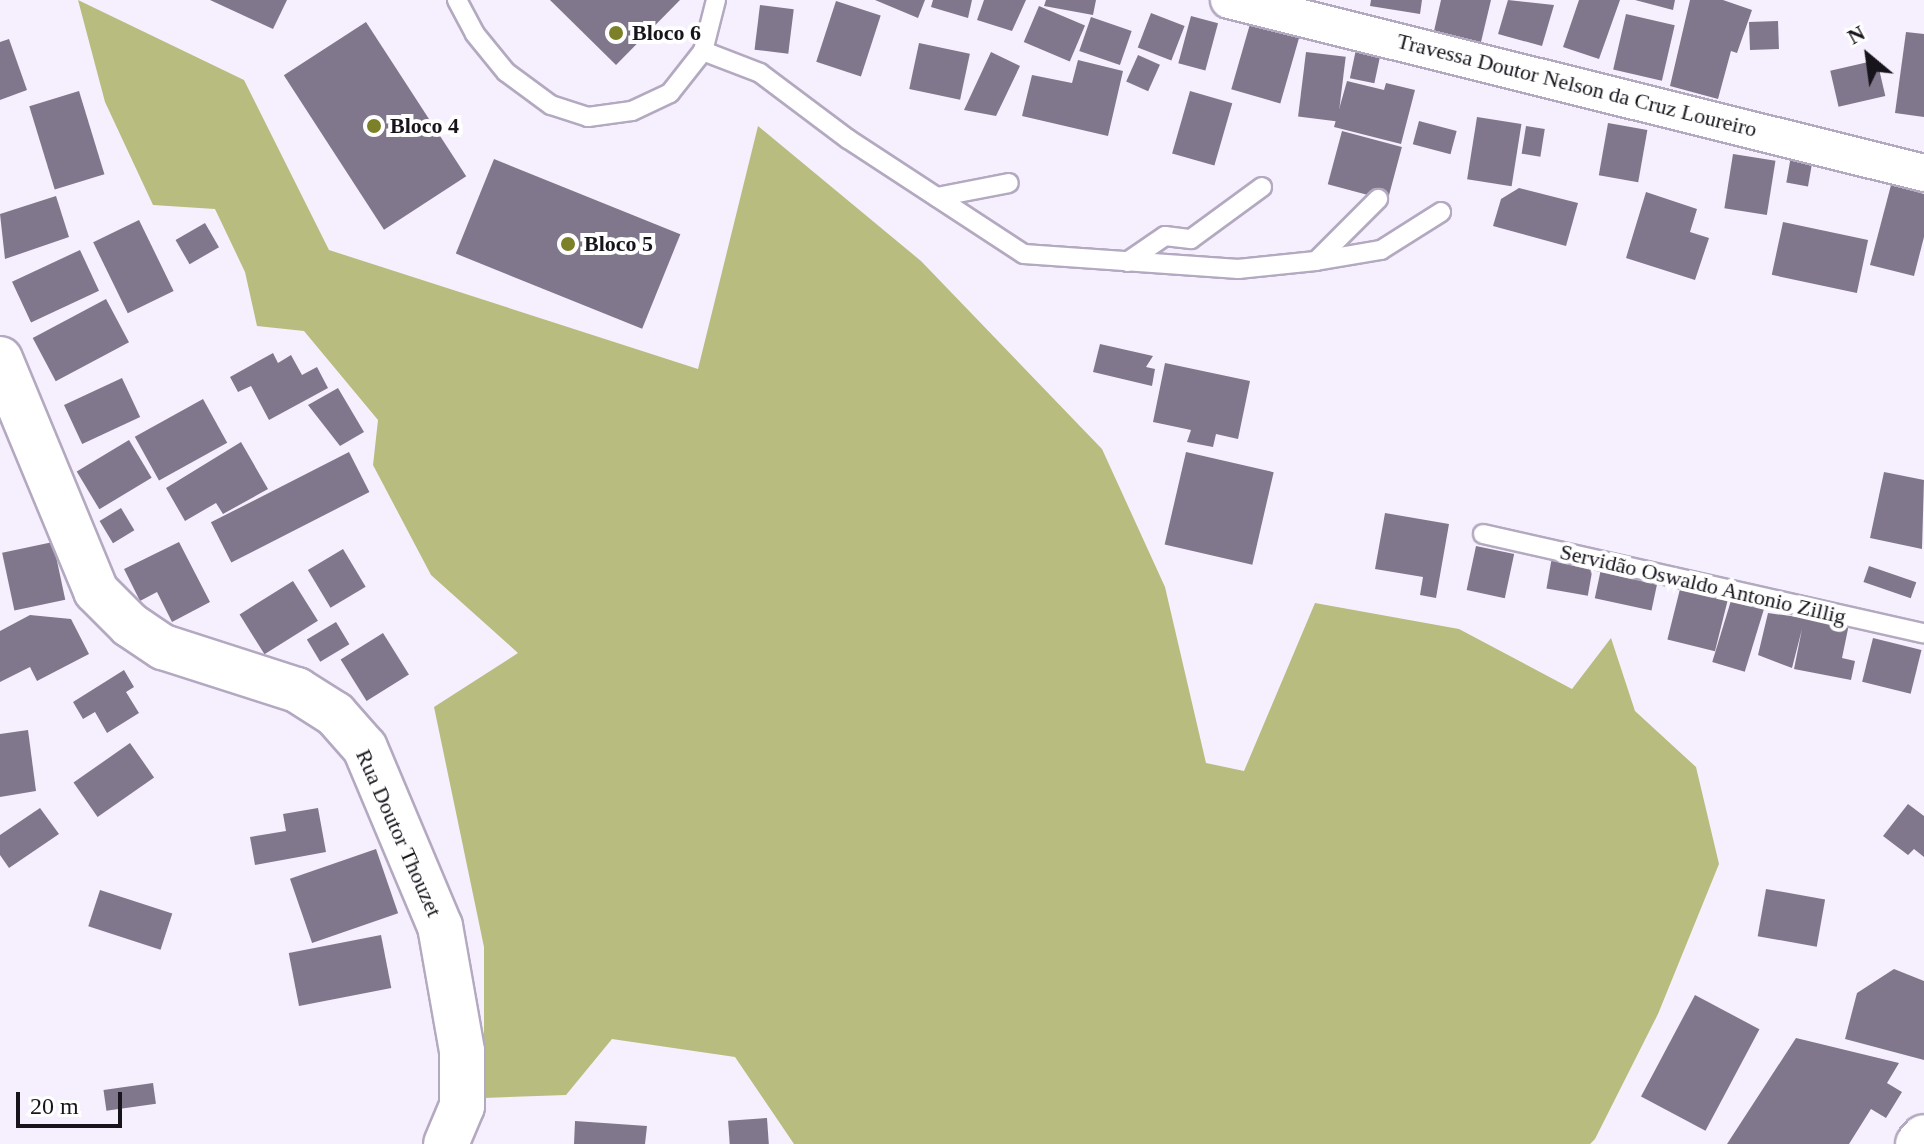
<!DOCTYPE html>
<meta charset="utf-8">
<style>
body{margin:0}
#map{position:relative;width:1924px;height:1144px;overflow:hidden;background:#f6f0fe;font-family:"Times New Roman",serif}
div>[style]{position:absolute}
.forest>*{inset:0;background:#b8bc7e}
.building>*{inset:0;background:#80778c;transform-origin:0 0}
.roads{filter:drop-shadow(2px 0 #b3a9c0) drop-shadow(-2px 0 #b3a9c0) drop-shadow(0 2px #b3a9c0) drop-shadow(0 -2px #b3a9c0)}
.service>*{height:18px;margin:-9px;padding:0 9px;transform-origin:9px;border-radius:9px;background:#fff}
.minor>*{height:36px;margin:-18px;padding:0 18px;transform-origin:18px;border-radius:18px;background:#fff}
.tertiary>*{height:44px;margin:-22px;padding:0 22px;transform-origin:22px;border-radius:22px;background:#fff}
.secondary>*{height:44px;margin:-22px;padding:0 22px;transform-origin:22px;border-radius:22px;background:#fff}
.dots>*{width:22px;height:22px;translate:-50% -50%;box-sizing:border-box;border:4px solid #fff;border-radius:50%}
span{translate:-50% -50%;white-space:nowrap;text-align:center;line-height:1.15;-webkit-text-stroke:8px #fff;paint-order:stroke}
.poi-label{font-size:22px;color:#18141c;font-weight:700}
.left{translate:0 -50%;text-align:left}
.street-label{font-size:22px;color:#18141c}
.north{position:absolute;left:1828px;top:16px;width:80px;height:80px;-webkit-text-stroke:6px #fff;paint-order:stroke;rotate:331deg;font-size:22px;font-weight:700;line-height:32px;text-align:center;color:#18141c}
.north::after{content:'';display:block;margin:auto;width:28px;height:36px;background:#18141c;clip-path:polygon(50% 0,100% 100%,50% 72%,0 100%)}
.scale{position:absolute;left:16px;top:1092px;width:106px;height:36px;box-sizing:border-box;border:4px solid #18141c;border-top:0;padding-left:10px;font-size:24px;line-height:28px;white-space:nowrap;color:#18141c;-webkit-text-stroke:6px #fff;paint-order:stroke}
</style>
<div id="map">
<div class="forest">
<div style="clip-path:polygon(78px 0,244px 80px,329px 250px,698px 369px,758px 126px,921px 261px,1102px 449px,1165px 587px,1206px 763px,1244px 771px,1315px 603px,1459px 629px,1572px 689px,1611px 638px,1635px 711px,1696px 767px,1719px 864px,1658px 1014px,1595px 1139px,1590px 1144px,794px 1144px,735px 1057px,612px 1039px,566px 1095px,484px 1098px,484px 947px,434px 707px,518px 653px,431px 575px,373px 465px,378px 420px,304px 331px,257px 326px,245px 272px,215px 209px,153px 205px,105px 102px)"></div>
</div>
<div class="building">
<div style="clip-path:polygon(210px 0,287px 0,273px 29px)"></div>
<div style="clip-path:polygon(550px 0,680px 0,616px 65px)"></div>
<div style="clip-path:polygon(875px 0,925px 0,918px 18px)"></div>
<div style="clip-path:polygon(933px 0,972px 0,968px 18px,931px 7px)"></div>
<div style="clip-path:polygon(984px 0,1026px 0,1012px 31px,977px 20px)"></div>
<div style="clip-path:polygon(1046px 0,1096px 0,1093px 15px,1044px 6px)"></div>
<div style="clip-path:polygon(1371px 0,1422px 0,1420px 14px,1370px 6px)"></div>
<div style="clip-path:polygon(1441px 0,1491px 0,1481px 42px,1434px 31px)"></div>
<div style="clip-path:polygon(1508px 0,1554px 5px,1542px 46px,1498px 34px)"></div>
<div style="clip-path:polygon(1579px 0,1620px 0,1599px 59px,1563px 47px)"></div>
<div style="clip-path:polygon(1635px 0,1675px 0,1673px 10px)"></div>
<div style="clip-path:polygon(1690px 0,1723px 0,1752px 10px,1737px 53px,1731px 51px,1718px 99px,1670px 86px)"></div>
<div style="left:836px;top:1px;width:47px;height:64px;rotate:18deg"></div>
<div style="left:760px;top:5px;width:34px;height:45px;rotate:7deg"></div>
<div style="left:1039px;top:6px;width:50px;height:39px;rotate:23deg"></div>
<div style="left:1151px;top:13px;width:36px;height:37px;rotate:21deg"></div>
<div style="left:1626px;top:14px;width:50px;height:57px;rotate:13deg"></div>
<div style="left:1191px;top:16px;width:28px;height:49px;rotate:15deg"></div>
<div style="left:1091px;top:17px;width:43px;height:36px;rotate:19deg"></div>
<div style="left:1778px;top:21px;width:28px;height:29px;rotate:88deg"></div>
<div style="left:366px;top:22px;width:184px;height:98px;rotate:57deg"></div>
<div style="left:1250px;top:24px;width:51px;height:68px;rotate:16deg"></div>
<div style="clip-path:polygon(1906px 32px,1924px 34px,1924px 117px,1895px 113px)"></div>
<div style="clip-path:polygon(9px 39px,27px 90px,0 100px,0 42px)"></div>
<div style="left:1358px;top:40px;width:25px;height:39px;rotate:12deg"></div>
<div style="left:919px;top:43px;width:52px;height:47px;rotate:12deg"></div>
<div style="clip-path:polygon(991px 52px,1020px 66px,996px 116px,964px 110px)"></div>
<div style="left:1306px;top:52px;width:40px;height:65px;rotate:7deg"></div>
<div style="left:1138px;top:55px;width:24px;height:29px;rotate:24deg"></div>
<div style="clip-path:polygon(1078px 60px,1123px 71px,1108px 136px,1022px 116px,1032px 75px,1072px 83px)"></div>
<div style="left:1877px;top:60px;width:37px;height:48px;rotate:77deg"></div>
<div style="clip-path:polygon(1347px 81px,1384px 90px,1386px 83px,1415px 90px,1401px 144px,1334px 127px)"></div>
<div style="left:79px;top:91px;width:87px;height:52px;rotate:73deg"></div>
<div style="left:1190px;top:91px;width:44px;height:65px;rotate:16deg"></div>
<div style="left:1477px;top:117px;width:45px;height:63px;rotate:9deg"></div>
<div style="left:1419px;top:121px;width:39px;height:24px;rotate:15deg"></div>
<div style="left:1608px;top:123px;width:40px;height:53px;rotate:10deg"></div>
<div style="left:1526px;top:126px;width:19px;height:28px;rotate:9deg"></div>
<div style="left:1342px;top:131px;width:62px;height:55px;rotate:15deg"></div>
<div style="left:1733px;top:154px;width:43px;height:55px;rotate:9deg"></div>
<div style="left:1791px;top:156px;width:22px;height:27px;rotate:10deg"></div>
<div style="left:494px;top:159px;width:201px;height:102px;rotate:22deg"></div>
<div style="clip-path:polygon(1891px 185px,1924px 194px,1924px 237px,1914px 276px,1870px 265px)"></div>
<div style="clip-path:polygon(1519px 188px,1578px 203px,1566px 246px,1493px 226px,1501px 199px)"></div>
<div style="clip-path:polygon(1646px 192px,1697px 209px,1690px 232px,1709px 238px,1695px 280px,1626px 258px)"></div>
<div style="clip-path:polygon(56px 196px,69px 237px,5px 259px,0 214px)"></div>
<div style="left:139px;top:220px;width:79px;height:51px;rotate:64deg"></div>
<div style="left:1783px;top:222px;width:87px;height:54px;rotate:12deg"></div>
<div style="left:205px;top:223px;width:28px;height:34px;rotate:60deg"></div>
<div style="left:80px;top:250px;width:45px;height:75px;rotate:65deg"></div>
<div style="left:106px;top:299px;width:49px;height:83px;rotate:62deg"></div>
<div style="clip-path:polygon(1100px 344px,1153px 356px,1146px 367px,1155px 369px,1152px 386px,1093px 372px)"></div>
<div style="clip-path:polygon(273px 353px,278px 363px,291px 355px,302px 375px,317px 367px,328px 388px,269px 420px,251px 386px,238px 392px,230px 377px)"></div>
<div style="clip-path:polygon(1165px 363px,1250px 381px,1238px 439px,1216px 434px,1213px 447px,1187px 442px,1191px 430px,1153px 422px)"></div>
<div style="left:122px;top:378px;width:43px;height:64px;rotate:65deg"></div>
<div style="clip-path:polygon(338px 388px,364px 432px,340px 446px,308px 405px)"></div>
<div style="left:203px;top:399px;width:50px;height:78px;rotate:61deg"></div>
<div style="left:129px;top:440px;width:44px;height:61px;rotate:59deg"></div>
<div style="clip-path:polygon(241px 442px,268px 489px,223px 514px,216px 503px,185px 521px,166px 488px)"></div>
<div style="left:349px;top:452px;width:45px;height:155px;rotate:63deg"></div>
<div style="left:1186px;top:452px;width:90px;height:95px;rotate:13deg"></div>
<div style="clip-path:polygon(1884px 472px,1924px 480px,1922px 549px,1870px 538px)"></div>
<div style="left:121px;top:508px;width:26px;height:25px;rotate:59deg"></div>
<div style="clip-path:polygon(1385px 513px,1449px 524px,1436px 598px,1420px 595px,1423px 577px,1375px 569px)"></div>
<div style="left:53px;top:542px;width:59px;height:52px;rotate:78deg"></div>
<div style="clip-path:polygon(179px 542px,210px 602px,172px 622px,157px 592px,140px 601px,124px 569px)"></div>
<div style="left:1476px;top:546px;width:39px;height:45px;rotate:12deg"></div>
<div style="left:343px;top:549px;width:44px;height:41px;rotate:59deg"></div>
<div style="left:1552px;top:557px;width:42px;height:32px;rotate:10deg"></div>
<div style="left:1869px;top:566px;width:50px;height:17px;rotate:19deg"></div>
<div style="left:1601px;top:569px;width:58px;height:30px;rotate:12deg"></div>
<div style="left:293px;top:581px;width:47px;height:63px;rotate:58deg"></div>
<div style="left:1680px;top:589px;width:49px;height:52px;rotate:14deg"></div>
<div style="left:1733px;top:594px;width:34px;height:71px;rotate:17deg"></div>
<div style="clip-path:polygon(1768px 613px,1849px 624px,1842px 658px,1855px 661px,1851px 680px,1794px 669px,1802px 629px,1792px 668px,1758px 655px)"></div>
<div style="clip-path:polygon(30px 615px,71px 619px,89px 654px,37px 681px,30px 667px,0 682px,0 631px)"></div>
<div style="left:336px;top:622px;width:26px;height:34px;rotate:59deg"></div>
<div style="left:383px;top:633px;width:49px;height:50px;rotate:58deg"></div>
<div style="left:1873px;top:638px;width:50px;height:45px;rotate:14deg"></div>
<div style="clip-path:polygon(124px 670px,134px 687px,126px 692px,139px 713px,107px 733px,95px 712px,83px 719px,73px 702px)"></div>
<div style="clip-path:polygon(28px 730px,36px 791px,0 797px,0 734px)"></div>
<div style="left:130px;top:743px;width:42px;height:69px;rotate:55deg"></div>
<div style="clip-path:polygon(1908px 804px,1924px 816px,1924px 857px,1914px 849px,1908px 855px,1883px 836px)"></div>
<div style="clip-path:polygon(40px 808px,59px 834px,9px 868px,0 855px,0 835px)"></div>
<div style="clip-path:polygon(318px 808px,326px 852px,255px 865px,250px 837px,286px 831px,283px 814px)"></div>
<div style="left:376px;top:849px;width:68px;height:91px;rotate:71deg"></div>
<div style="left:1766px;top:889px;width:60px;height:48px;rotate:10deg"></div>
<div style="left:100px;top:890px;width:76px;height:38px;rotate:18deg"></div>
<div style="left:381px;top:935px;width:54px;height:94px;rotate:79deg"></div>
<div style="clip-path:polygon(1894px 969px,1924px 981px,1924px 1060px,1845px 1039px,1857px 993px)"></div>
<div style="left:1695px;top:995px;width:73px;height:115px;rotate:28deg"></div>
<div style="clip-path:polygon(1796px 1038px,1899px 1063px,1887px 1083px,1902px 1092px,1886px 1118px,1871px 1109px,1849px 1144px,1727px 1144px)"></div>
<div style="left:153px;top:1083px;width:21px;height:50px;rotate:82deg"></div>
<div style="left:767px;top:1118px;width:26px;height:39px;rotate:86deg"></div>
<div style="clip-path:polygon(575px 1121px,647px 1126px,645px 1144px,574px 1144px)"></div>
</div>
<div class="roads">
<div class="service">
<div style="left:457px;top:0;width:38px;rotate:62deg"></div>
<div style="left:475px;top:34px;width:49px;rotate:50.8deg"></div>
<div style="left:506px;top:72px;width:56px;rotate:36.3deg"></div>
<div style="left:551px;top:105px;width:39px;rotate:18deg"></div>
<div style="left:588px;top:117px;width:44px;rotate:-7.8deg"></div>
<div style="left:632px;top:111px;width:42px;rotate:-25.3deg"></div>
<div style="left:670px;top:93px;width:53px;rotate:-51.8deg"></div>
<div style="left:703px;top:51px;width:53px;rotate:-75.7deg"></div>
<div style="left:703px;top:51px;width:61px;rotate:21.1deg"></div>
<div style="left:760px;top:73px;width:110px;rotate:36.9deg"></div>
<div style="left:848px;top:139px;width:210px;rotate:33.2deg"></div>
<div style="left:1024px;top:254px;width:215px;rotate:4deg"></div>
<div style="left:1238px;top:269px;width:78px;rotate:-5.9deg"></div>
<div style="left:1316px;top:261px;width:88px;rotate:-45deg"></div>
<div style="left:937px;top:197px;width:73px;rotate:-11deg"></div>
<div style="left:1316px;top:261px;width:66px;rotate:-9.6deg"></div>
<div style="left:1381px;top:250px;width:71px;rotate:-32.3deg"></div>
<div style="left:1127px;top:262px;width:46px;rotate:-34.4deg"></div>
<div style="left:1165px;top:236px;width:26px;rotate:7deg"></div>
<div style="left:1191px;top:239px;width:88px;rotate:-36.2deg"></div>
<div style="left:1483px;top:534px;width:452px;rotate:12.7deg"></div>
</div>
<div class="minor">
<div style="left:1229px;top:0;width:716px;rotate:13.98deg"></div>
</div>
<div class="tertiary">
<div style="left:0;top:359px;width:251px;rotate:67.5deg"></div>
<div style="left:96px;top:591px;width:48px;rotate:45deg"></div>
<div style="left:130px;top:625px;width:40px;rotate:34deg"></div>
<div style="left:163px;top:647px;width:141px;rotate:17.8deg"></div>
<div style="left:297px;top:690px;width:45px;rotate:32.3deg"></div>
<div style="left:335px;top:714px;width:45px;rotate:48.6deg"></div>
<div style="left:365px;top:748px;width:193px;rotate:67.2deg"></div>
<div style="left:440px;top:926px;width:127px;rotate:80deg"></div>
<div style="left:462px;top:1051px;width:55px;rotate:90deg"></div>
<div style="left:462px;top:1106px;width:41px;rotate:112.8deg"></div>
</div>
<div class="secondary">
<div style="left:1918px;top:1144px;width:9px;rotate:-49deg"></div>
</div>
</div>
<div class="dots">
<div style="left:616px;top:33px;background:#7c8029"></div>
<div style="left:374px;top:126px;background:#7c8029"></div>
<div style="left:568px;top:244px;background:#7c8029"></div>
</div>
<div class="poi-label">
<span class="left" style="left:632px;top:33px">Bloco 6</span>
<span class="left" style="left:390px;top:126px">Bloco 4</span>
<span class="left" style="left:584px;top:244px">Bloco 5</span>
</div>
<div class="street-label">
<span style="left:1577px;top:85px;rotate:14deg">Travessa Doutor Nelson da Cruz Loureiro</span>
<span style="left:1703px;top:584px;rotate:13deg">Servidão Oswaldo Antonio Zillig</span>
<span style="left:399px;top:833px;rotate:66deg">Rua Doutor Thouzet</span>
</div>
<div class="north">N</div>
<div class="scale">20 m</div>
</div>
